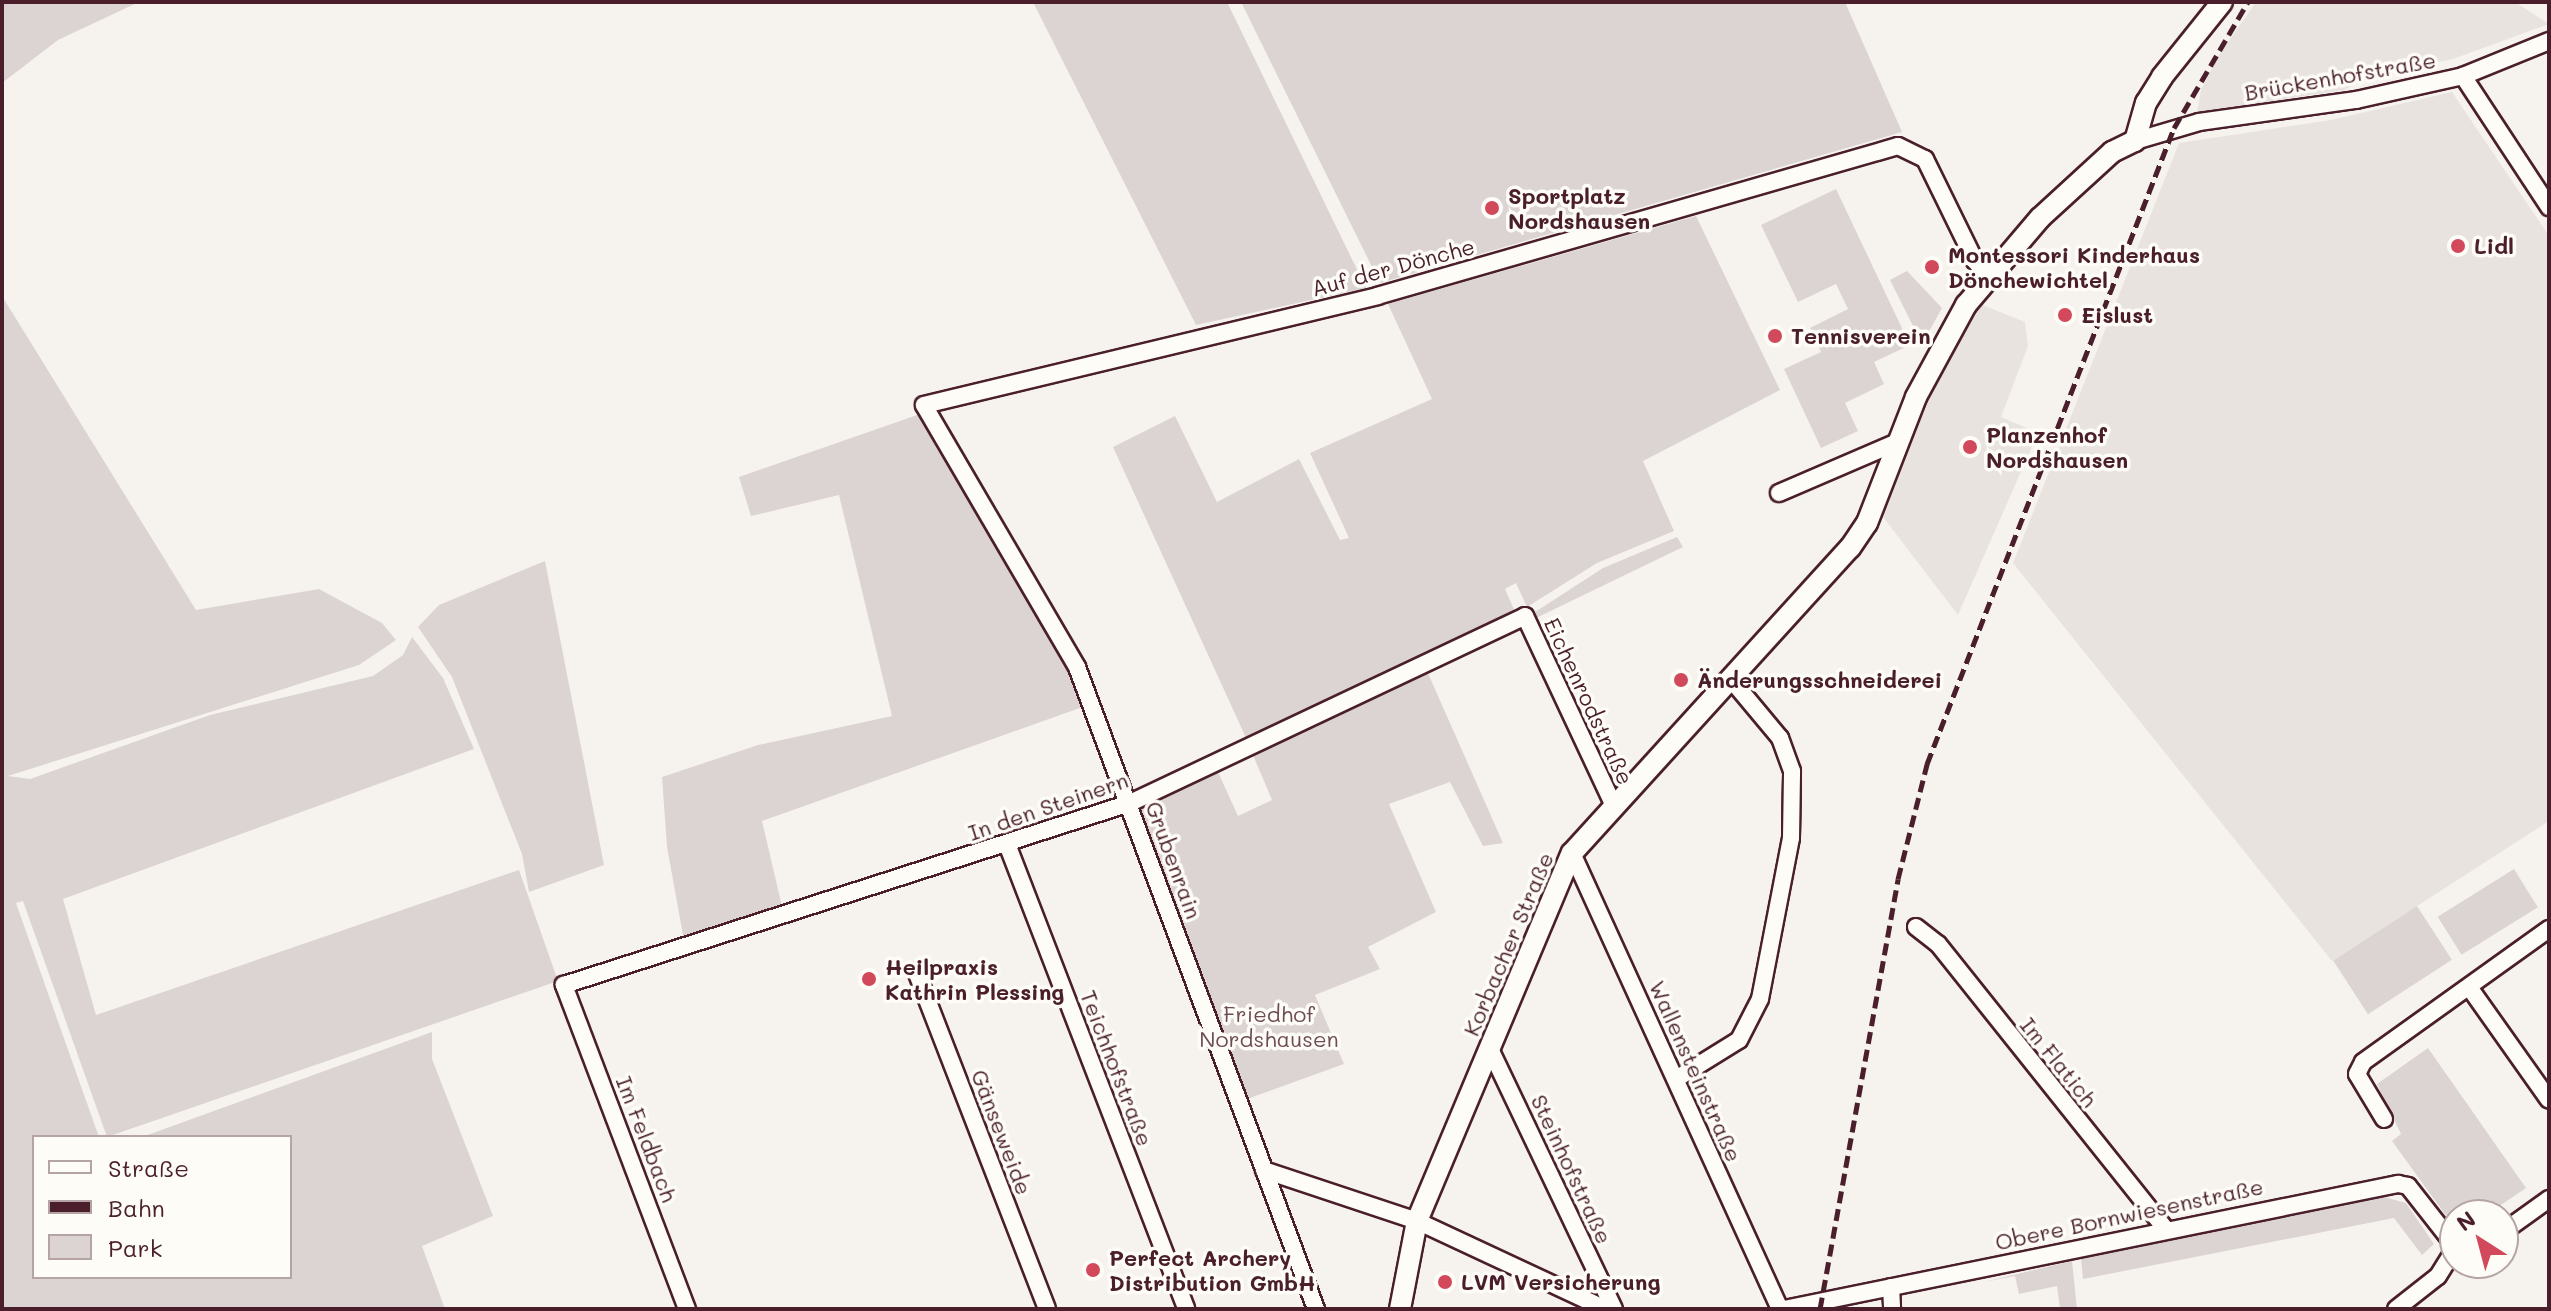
<!DOCTYPE html>
<meta charset="utf-8">
<style>
body{margin:0}
#map{position:relative;width:2551px;height:1311px;overflow:hidden;background:#f6f3ef;font-family:Mali,sans-serif}
div>[style]{position:absolute}
.built>*{inset:0;background:#e9e3e0}
.green>*{inset:0;background:#dcd4d2;transform-origin:0 0}
.roads{filter:drop-shadow(2px 0 #4a1f2b) drop-shadow(-2px 0 #4a1f2b) drop-shadow(0 2px #4a1f2b) drop-shadow(0 -2px #4a1f2b)}
.minor>*{height:16px;margin:-8px;padding:0 8px;transform-origin:8px;border-radius:8px;background:#fdfcf7}
.tertiary>*{height:20px;margin:-10px;padding:0 10px;transform-origin:10px;border-radius:10px;background:#fdfcf7}
.rail>*{height:5px;margin-top:-2.5px;transform-origin:0;background:repeating-linear-gradient(90deg,#4a1f2b 0 12px,transparent 0 18px)}
.dots>*{width:22px;height:22px;translate:-50% -50%;box-sizing:border-box;border:4px solid #fdfcf7;border-radius:50%}
span{translate:-50% -50%;white-space:nowrap;text-align:center;line-height:1.15;-webkit-text-stroke:7px #fdfcf7;paint-order:stroke}
.street-label{font-size:22px;color:#4a1f2b}
.poi-label{font-size:22px;color:#4a1f2b;font-weight:700}
.left{translate:0 -50%;text-align:left}
.park-label{font-size:22px;color:#6e4c55}
.frame{position:absolute;inset:0;border:4px solid #4a1f2b;pointer-events:none}
.legend{position:absolute;left:32px;top:1135px;width:260px;height:144px;box-sizing:border-box;background:#fdfcf7;border:2px solid #b5a4a5;margin:0;padding:10px 14px;list-style:none;font-size:24px;color:#4a1f2b}
.legend li{display:flex;align-items:center;gap:16px;height:40px}
.legend b{width:40px;border:2px solid #b5a4a5}
.north{position:absolute;left:2439px;top:1199px;width:80px;height:80px;box-sizing:border-box;background:#fdfcf7;border:2px solid #b5a4a5;border-radius:50%;rotate:324deg;font-size:22px;font-weight:700;line-height:32px;text-align:center;color:#4a1f2b}
.north::after{content:'';display:block;margin:auto;width:28px;height:36px;background:#d1495b;clip-path:polygon(50% 0,100% 100%,50% 72%,0 100%)}
</style>
<div id="map">
<div class="built">
<div style="clip-path:polygon(2256px 2px,2515px 2px,2549px 24px,2453px 59px,2373px 75px,2344px 90px,2197px 112px,2201px 90px,2219px 55px)"></div>
<div style="clip-path:polygon(2452px 92px,2549px 236px,2549px 821px,2332px 961px,2013px 563px,2179px 143px,2331px 120px)"></div>
<div style="clip-path:polygon(1980px 304px,2025px 322px,2028px 346px,2001px 417px,2038px 433px,1958px 615px,1880px 513px,1918px 419px)"></div>
</div>
<div class="green">
<div style="clip-path:polygon(2px 2px,139px 2px,58px 40px,2px 83px)"></div>
<div style="clip-path:polygon(1033px 2px,1227px 2px,1366px 288px,1196px 325px)"></div>
<div style="clip-path:polygon(1241px 2px,1845px 2px,1902px 132px,1380px 283px)"></div>
<div style="clip-path:polygon(1836px 189px,1910px 345px,1874px 362px,1884px 384px,1845px 403px,1858px 431px,1821px 448px,1784px 369px,1821px 352px,1810px 328px,1848px 309px,1836px 284px,1798px 302px,1761px 225px)"></div>
<div style="clip-path:polygon(1696px 216px,1780px 390px,1643px 461px,1674px 531px,1597px 563px,1527px 607px,1516px 583px,1505px 589px,1515px 612px,1247px 740px,1113px 447px,1175px 416px,1217px 502px,1299px 459px,1340px 540px,1349px 538px,1310px 453px,1432px 399px,1388px 304px)"></div>
<div style="clip-path:polygon(1907px 271px,1942px 308px,1922px 344px,1890px 280px)"></div>
<div style="clip-path:polygon(2px 296px,196px 610px,319px 589px,382px 623px,396px 640px,359px 665px,8px 776px,30px 779px,210px 715px,373px 676px,403px 655px,412px 637px,443px 678px,474px 749px,63px 899px,96px 1015px,519px 870px,558px 981px,107px 1137px,23px 901px,16px 903px,99px 1137px,34px 1137px,34px 1277px,290px 1277px,290px 1137px,142px 1137px,432px 1032px,432px 1059px,493px 1216px,422px 1246px,445px 1309px,2px 1309px)"></div>
<div style="clip-path:polygon(920px 414px,1091px 704px,762px 821px,784px 915px,685px 946px,667px 847px,662px 777px,758px 745px,892px 716px,839px 495px,751px 516px,739px 477px)"></div>
<div style="clip-path:polygon(1677px 537px,1683px 547px,1534px 619px,1532px 614px,1603px 568px)"></div>
<div style="clip-path:polygon(545px 561px,604px 865px,529px 892px,522px 854px,452px 677px,418px 627px,439px 605px)"></div>
<div style="clip-path:polygon(1427px 671px,1503px 843px,1483px 846px,1450px 782px,1389px 804px,1436px 912px,1368px 947px,1380px 969px,1315px 995px,1344px 1064px,1239px 1102px,1130px 803px,1218px 772px,1238px 816px,1272px 800px,1253px 755px)"></div>
<div style="left:2514px;top:869px;width:45px;height:90px;rotate:58deg"></div>
<div style="left:2417px;top:906px;width:64px;height:100px;rotate:57deg"></div>
<div style="clip-path:polygon(2428px 1048px,2526px 1188px,2486px 1215px,2455px 1215px,2455px 1228px,2392px 1141px,2401px 1134px,2377px 1084px)"></div>
<div style="clip-path:polygon(2384px 1197px,2406px 1203px,2434px 1244px,2422px 1255px,2394px 1218px,2083px 1279px,2081px 1258px)"></div>
<div style="clip-path:polygon(2072px 1261px,2077px 1309px,2060px 1309px,2057px 1286px,2019px 1294px,2015px 1276px,1984px 1282px)"></div>
</div>
<div class="roads">
<div class="minor">
<div style="left:2463px;top:76px;width:157px;rotate:56.7deg"></div>
<div style="left:2135px;top:141px;width:67px;rotate:-16.5deg"></div>
<div style="left:2199px;top:122px;width:159px;rotate:-8deg"></div>
<div style="left:2356px;top:100px;width:110px;rotate:-12.6deg"></div>
<div style="left:2463px;top:76px;width:93px;rotate:-22.1deg"></div>
<div style="left:1779px;top:493px;width:132px;rotate:-23.3deg"></div>
<div style="left:1007px;top:844px;width:498px;rotate:68.9deg"></div>
<div style="left:1572px;top:853px;width:501px;rotate:65.48deg"></div>
<div style="left:1916px;top:927px;width:28px;rotate:38deg"></div>
<div style="left:1938px;top:944px;width:364px;rotate:51.4deg"></div>
<div style="left:916px;top:971px;width:362px;rotate:68.8deg"></div>
<div style="left:2469px;top:987px;width:138px;rotate:54.7deg"></div>
<div style="left:1490px;top:1049px;width:288px;rotate:64.5deg"></div>
<div style="left:1676px;top:1079px;width:74px;rotate:-31.8deg"></div>
<div style="left:1739px;top:1040px;width:46px;rotate:-62.9deg"></div>
<div style="left:1760px;top:999px;width:164px;rotate:-79.1deg"></div>
<div style="left:1791px;top:838px;width:67px;rotate:-89.1deg"></div>
<div style="left:1792px;top:771px;width:35px;rotate:-110deg"></div>
<div style="left:1780px;top:738px;width:78px;rotate:-129.8deg"></div>
<div style="left:2384px;top:1119px;width:52px;rotate:-121deg"></div>
<div style="left:2357px;top:1074px;width:13px;rotate:-63deg"></div>
<div style="left:2363px;top:1062px;width:229px;rotate:-35.6deg"></div>
<div style="left:1264px;top:1170px;width:161px;rotate:18.4deg"></div>
<div style="left:1417px;top:1221px;width:208px;rotate:25deg"></div>
<div style="left:2503px;top:1232px;width:57px;rotate:-35.7deg"></div>
<div style="left:1891px;top:1287px;width:22px;rotate:87deg"></div>
<div style="left:687px;top:1309px;width:347px;rotate:-110.8deg"></div>
<div style="left:564px;top:985px;width:595px;rotate:-17.83deg"></div>
<div style="left:1130px;top:803px;width:437px;rotate:-25.3deg"></div>
<div style="left:1525px;top:616px;width:208px;rotate:64.9deg"></div>
<div style="left:1316px;top:1309px;width:685px;rotate:-110.42deg"></div>
<div style="left:1077px;top:667px;width:303px;rotate:-120.3deg"></div>
<div style="left:924px;top:405px;width:466px;rotate:-13.5deg"></div>
<div style="left:1377px;top:296px;width:542px;rotate:-16.06deg"></div>
<div style="left:1898px;top:146px;width:30px;rotate:26deg"></div>
<div style="left:1925px;top:159px;width:114px;rotate:63.9deg"></div>
<div style="left:1975px;top:261px;width:18px;rotate:49deg"></div>
<div style="left:1784px;top:1309px;width:627px;rotate:-11.51deg"></div>
<div style="left:2398px;top:1184px;width:10px;rotate:11deg"></div>
<div style="left:2408px;top:1186px;width:76px;rotate:51.9deg"></div>
<div style="left:2396px;top:1309px;width:53px;rotate:-38.2deg"></div>
<div style="left:2438px;top:1276px;width:32px;rotate:-58deg"></div>
</div>
<div class="tertiary">
<div style="left:1400px;top:1309px;width:90px;rotate:-79.1deg"></div>
<div style="left:1417px;top:1221px;width:399px;rotate:-67.2deg"></div>
<div style="left:1572px;top:853px;width:413px;rotate:-47.7deg"></div>
<div style="left:1850px;top:548px;width:30px;rotate:-56deg"></div>
<div style="left:1867px;top:523px;width:135px;rotate:-68.7deg"></div>
<div style="left:1916px;top:397px;width:105px;rotate:-61.5deg"></div>
<div style="left:1966px;top:305px;width:114px;rotate:-49.6deg"></div>
<div style="left:2040px;top:218px;width:98px;rotate:-42.5deg"></div>
<div style="left:2112px;top:152px;width:25px;rotate:-26deg"></div>
<div style="left:2135px;top:141px;width:40px;rotate:-74deg"></div>
<div style="left:2146px;top:103px;width:31px;rotate:-58deg"></div>
<div style="left:2162px;top:77px;width:96px;rotate:-51.3deg"></div>
</div>
</div>
<div class="rail">
<div style="left:1820px;top:1309px;width:437px;rotate:-79.7deg"></div>
<div style="left:1898px;top:879px;width:119px;rotate:-75.8deg"></div>
<div style="left:1927px;top:764px;width:682px;rotate:-68.78deg"></div>
<div style="left:2174px;top:128px;width:146px;rotate:-59.6deg"></div>
</div>
<div class="dots">
<div style="left:1492px;top:208px;background:#d1495b"></div>
<div style="left:2458px;top:246px;background:#d1495b"></div>
<div style="left:1932px;top:267px;background:#d1495b"></div>
<div style="left:2065px;top:315px;background:#d1495b"></div>
<div style="left:1775px;top:336px;background:#d1495b"></div>
<div style="left:1970px;top:447px;background:#d1495b"></div>
<div style="left:1681px;top:680px;background:#d1495b"></div>
<div style="left:869px;top:979px;background:#d1495b"></div>
<div style="left:1093px;top:1270px;background:#d1495b"></div>
<div style="left:1445px;top:1282px;background:#d1495b"></div>
</div>
<div class="street-label">
<span style="left:2340px;top:76px;rotate:-10deg">Brückenhofstraße</span>
<span style="left:1393px;top:267px;rotate:-15deg">Auf der Dönche</span>
<span style="left:1589px;top:701px;rotate:65deg">Eichenrodstraße</span>
<span style="left:1048px;top:806px;rotate:-19deg">In den Steinern</span>
<span style="left:1174px;top:860px;rotate:70deg">Grubenrain</span>
<span style="left:1508px;top:944px;rotate:-67deg">Korbacher Straße</span>
<span style="left:2059px;top:1062px;rotate:51deg">Im Flatich</span>
<span style="left:1117px;top:1068px;rotate:69deg">Teichhofstraße</span>
<span style="left:1696px;top:1071px;rotate:66deg">Wallensteinstraße</span>
<span style="left:1002px;top:1132px;rotate:69deg">Gänseweide</span>
<span style="left:647px;top:1139px;rotate:69deg">Im Feldbach</span>
<span style="left:1572px;top:1169px;rotate:65deg">Steinhofstraße</span>
<span style="left:2129px;top:1214px;rotate:-12deg">Obere Bornwiesenstraße</span>
</div>
<div class="poi-label">
<span class="left" style="left:1508px;top:208px">Sportplatz<br>Nordshausen</span>
<span class="left" style="left:2474px;top:246px">Lidl</span>
<span class="left" style="left:1948px;top:267px">Montessori Kinderhaus<br>Dönchewichtel</span>
<span class="left" style="left:2081px;top:315px">Eislust</span>
<span class="left" style="left:1791px;top:336px">Tennisverein</span>
<span class="left" style="left:1986px;top:447px">Planzenhof<br>Nordshausen</span>
<span class="left" style="left:1697px;top:680px">Änderungsschneiderei</span>
<span class="left" style="left:885px;top:979px">Heilpraxis<br>Kathrin Plessing</span>
<span class="left" style="left:1109px;top:1270px">Perfect Archery<br>Distribution GmbH</span>
<span class="left" style="left:1461px;top:1282px">LVM Versicherung</span>
</div>
<div class="park-label">
<span style="left:1269px;top:1026px">Friedhof<br>Nordshausen</span>
</div>
<div class="frame"></div>
<ul class="legend">
<li><b style="height:10px;background:#fdfcf7"></b>Straße</li>
<li><b style="height:10px;background:#4a1f2b"></b>Bahn</li>
<li><b style="height:22px;background:#dcd4d2"></b>Park</li>
</ul>
<div class="north">N</div>
</div>
